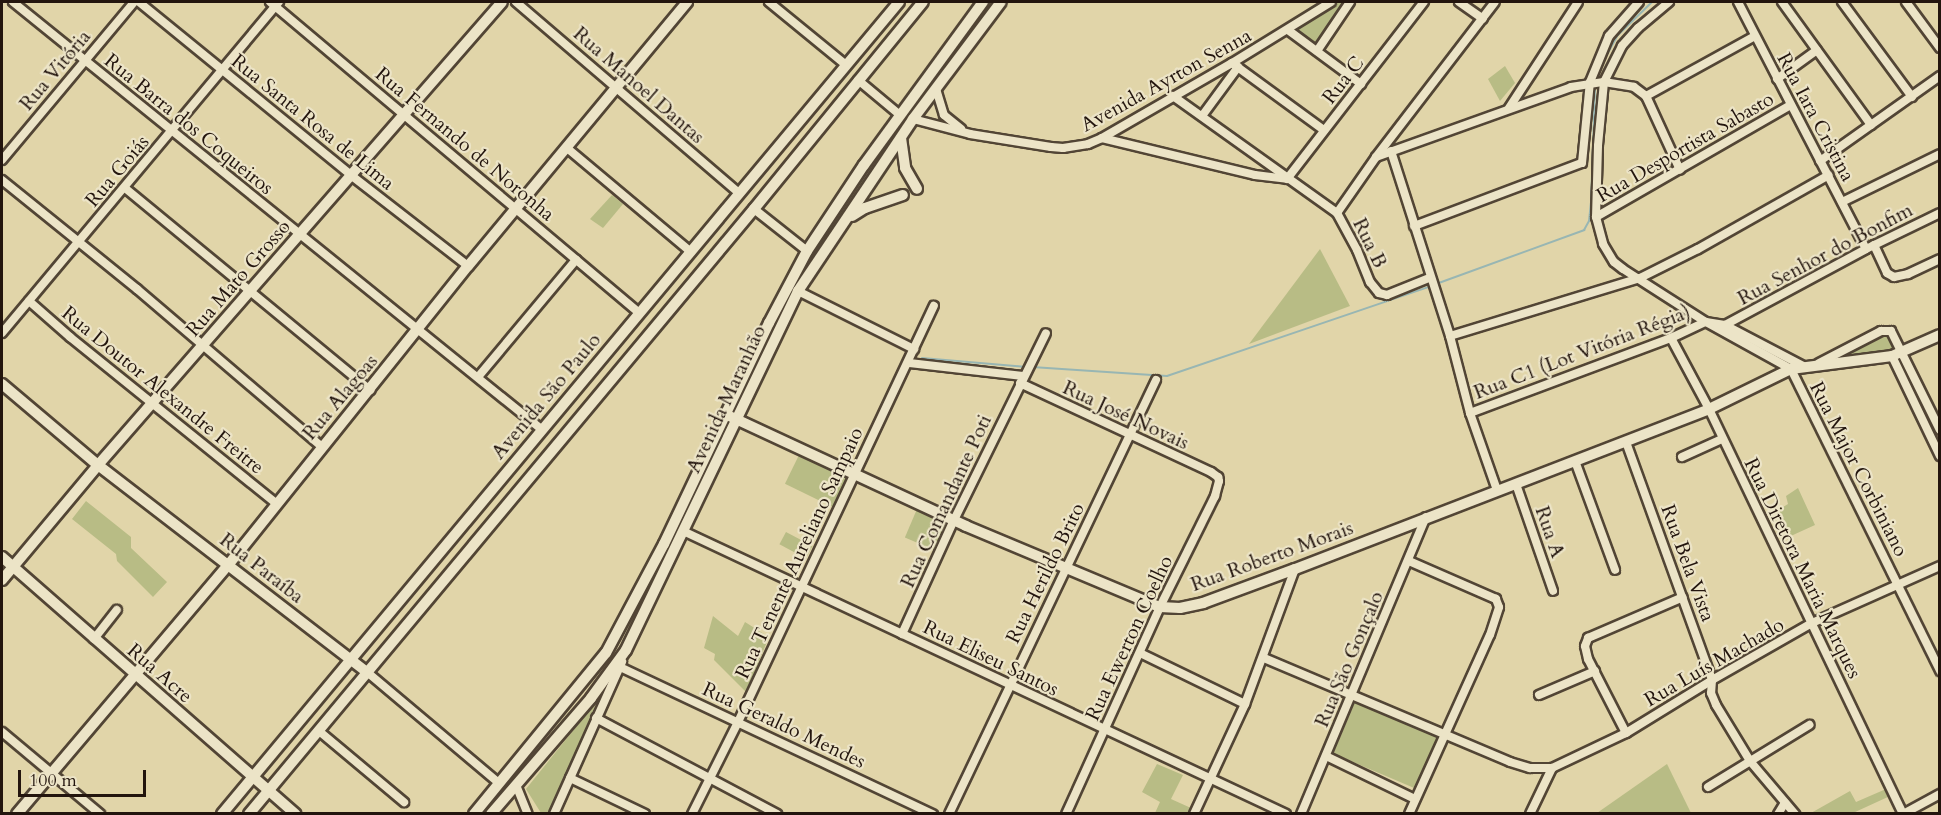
<!DOCTYPE html>
<meta charset="utf-8">
<style>
body{margin:0}
#map{position:relative;width:1941px;height:815px;overflow:hidden;background:#e1d5a9;font-family:Cardo,serif}
div>[style]{position:absolute}
.green>*{inset:0;background:#b8bc85;transform-origin:0 0}
.stream>*{height:2px;margin:-1px;padding:0 1px;transform-origin:1px;border-radius:1px;background:#98b6b3}
.roads{filter:drop-shadow(2px 0 #524535) drop-shadow(-2px 0 #524535) drop-shadow(0 2px #524535) drop-shadow(0 -2px #524535)}
.street>*{height:8px;margin:-4px;padding:0 4px;transform-origin:4px;border-radius:4px;background:#ece4c7}
.secondary>*{height:10px;margin:-5px;padding:0 5px;transform-origin:5px;border-radius:5px;background:#ece4c7}
span{translate:-50% -50%;white-space:nowrap;text-align:center;line-height:1.15;-webkit-text-stroke:4.5px #ece4c7;paint-order:stroke}
.street-label{font-size:20px;color:#23150e}
.frame{position:absolute;inset:0;border:3px solid #23150e;pointer-events:none}
.scale{position:absolute;left:18px;top:770px;width:128px;height:27px;box-sizing:border-box;border:3px solid #23150e;border-top:0;padding-left:8px;font-size:18px;line-height:21px;white-space:nowrap;color:#23150e;-webkit-text-stroke:4px #ece4c7;paint-order:stroke}
</style>
<div id="map">
<div class="green">
<div style="clip-path:polygon(1338px 2px,1345px 2px,1316px 45px,1296px 31px)"></div>
<div style="clip-path:polygon(1505px 66px,1515px 83px,1500px 101px,1488px 79px)"></div>
<div style="clip-path:polygon(612px 195px,623px 204px,603px 228px,590px 219px)"></div>
<div style="clip-path:polygon(1320px 249px,1350px 306px,1249px 344px)"></div>
<div style="clip-path:polygon(1885px 334px,1891px 334px,1902px 351px,1847px 356px)"></div>
<div style="left:799px;top:455px;width:53px;height:32px;rotate:26deg"></div>
<div style="clip-path:polygon(1798px 488px,1815px 525px,1782px 540px,1771px 514px,1788px 504px,1786px 496px)"></div>
<div style="clip-path:polygon(86px 501px,131px 537px,131px 548px,167px 582px,153px 597px,117px 561px,116px 554px,72px 519px)"></div>
<div style="left:917px;top:509px;width:33px;height:31px;rotate:23deg"></div>
<div style="left:786px;top:532px;width:30px;height:14px;rotate:28deg"></div>
<div style="clip-path:polygon(713px 616px,738px 636px,745px 622px,769px 637px,746px 692px,714px 660px,715px 654px,704px 648px)"></div>
<div style="clip-path:polygon(597px 701px,550px 813px,541px 813px,526px 789px)"></div>
<div style="left:1355px;top:702px;width:90px;height:56px;rotate:23deg"></div>
<div style="clip-path:polygon(1157px 764px,1183px 775px,1171px 799px,1191px 808px,1188px 813px,1155px 813px,1160px 802px,1142px 792px)"></div>
<div style="clip-path:polygon(1667px 764px,1691px 813px,1597px 813px)"></div>
<div style="clip-path:polygon(1886px 789px,1890px 796px,1853px 813px,1811px 813px,1850px 791px,1856px 802px)"></div>
</div>
<div class="stream">
<div style="left:1597px;top:80px;width:11px;rotate:-80deg"></div>
<div style="left:1599px;top:69px;width:39px;rotate:-61deg"></div>
<div style="left:1618px;top:35px;width:47px;rotate:-44.1deg"></div>
<div style="left:1436px;top:284px;width:158px;rotate:-20deg"></div>
<div style="left:1584px;top:230px;width:10px;rotate:-61deg"></div>
<div style="left:1589px;top:221px;width:18px;rotate:-84deg"></div>
<div style="left:1591px;top:203px;width:117px;rotate:-88deg"></div>
<div style="left:852px;top:324px;width:60px;rotate:25.7deg"></div>
<div style="left:922px;top:358px;width:104px;rotate:4.9deg"></div>
<div style="left:1032px;top:367px;width:135px;rotate:3.8deg"></div>
<div style="left:1167px;top:376px;width:279px;rotate:-18.8deg"></div>
</div>
<div class="roads">
<div class="street">
<div style="left:13px;top:2px;width:679px;rotate:38.96deg"></div>
<div style="left:139px;top:2px;width:275px;rotate:39.2deg"></div>
<div style="left:352px;top:176px;width:147px;rotate:37.8deg"></div>
<div style="left:270px;top:2px;width:483px;rotate:40.1deg"></div>
<div style="left:516px;top:2px;width:294px;rotate:40.6deg"></div>
<div style="left:769px;top:2px;width:99px;rotate:39.3deg"></div>
<div style="left:1459px;top:2px;width:29px;rotate:35deg"></div>
<div style="left:1669px;top:2px;width:40px;rotate:140deg"></div>
<div style="left:1638px;top:28px;width:24px;rotate:132deg"></div>
<div style="left:1622px;top:46px;width:40px;rotate:116.6deg"></div>
<div style="left:1604px;top:82px;width:64px;rotate:95.4deg"></div>
<div style="left:1598px;top:146px;width:71px;rotate:91.6deg"></div>
<div style="left:1596px;top:217px;width:28px;rotate:75deg"></div>
<div style="left:1603px;top:244px;width:21px;rotate:59deg"></div>
<div style="left:1614px;top:262px;width:11px;rotate:38deg"></div>
<div style="left:1623px;top:269px;width:98px;rotate:32.6deg"></div>
<div style="left:1706px;top:322px;width:97px;rotate:28.9deg"></div>
<div style="left:1791px;top:369px;width:337px;rotate:63.7deg"></div>
<div style="left:1738px;top:2px;width:278px;rotate:62.6deg"></div>
<div style="left:1782px;top:2px;width:152px;rotate:54.1deg"></div>
<div style="left:1842px;top:2px;width:118px;rotate:53.6deg"></div>
<div style="left:1906px;top:2px;width:57px;rotate:53.5deg"></div>
<div style="left:1288px;top:30px;width:91px;rotate:36.5deg"></div>
<div style="left:1317px;top:51px;width:59px;rotate:-56deg"></div>
<div style="left:1232px;top:63px;width:114px;rotate:36.1deg"></div>
<div style="left:1777px;top:79px;width:49px;rotate:-35.9deg"></div>
<div style="left:858px;top:80px;width:55px;rotate:39.8deg"></div>
<div style="left:936px;top:89px;width:27px;rotate:73deg"></div>
<div style="left:944px;top:115px;width:22px;rotate:39deg"></div>
<div style="left:1173px;top:96px;width:201px;rotate:35.5deg"></div>
<div style="left:1337px;top:213px;width:42px;rotate:61.6deg"></div>
<div style="left:1357px;top:250px;width:35px;rotate:68deg"></div>
<div style="left:1370px;top:282px;width:14px;rotate:51deg"></div>
<div style="left:1379px;top:293px;width:8px;rotate:14deg"></div>
<div style="left:1387px;top:295px;width:45px;rotate:-22deg"></div>
<div style="left:1646px;top:96px;width:124px;rotate:-28.8deg"></div>
<div style="left:1509px;top:108px;width:126px;rotate:-56.9deg"></div>
<div style="left:1202px;top:116px;width:61px;rotate:-53.7deg"></div>
<div style="left:913px;top:119px;width:59px;rotate:14.7deg"></div>
<div style="left:970px;top:134px;width:82px;rotate:9.1deg"></div>
<div style="left:1051px;top:147px;width:12px;rotate:5deg"></div>
<div style="left:1063px;top:148px;width:25px;rotate:-9deg"></div>
<div style="left:1088px;top:144px;width:15px;rotate:-23deg"></div>
<div style="left:1102px;top:138px;width:150px;rotate:-30deg"></div>
<div style="left:1232px;top:63px;width:116px;rotate:-31.6deg"></div>
<div style="left:1102px;top:138px;width:157px;rotate:13.6deg"></div>
<div style="left:1255px;top:175px;width:32px;rotate:7deg"></div>
<div style="left:567px;top:148px;width:162px;rotate:40deg"></div>
<div style="left:1391px;top:151px;width:194px;rotate:72.3deg"></div>
<div style="left:1450px;top:336px;width:80px;rotate:75.4deg"></div>
<div style="left:1470px;top:413px;width:82px;rotate:70.7deg"></div>
<div style="left:1376px;top:157px;width:207px;rotate:-19.7deg"></div>
<div style="left:1571px;top:87px;width:33px;rotate:-9deg"></div>
<div style="left:1604px;top:82px;width:30px;rotate:9deg"></div>
<div style="left:1634px;top:87px;width:15px;rotate:37deg"></div>
<div style="left:1646px;top:96px;width:81px;rotate:65.3deg"></div>
<div style="left:2px;top:160px;width:206px;rotate:-50.1deg"></div>
<div style="left:1820px;top:161px;width:147px;rotate:-35.3deg"></div>
<div style="left:1287px;top:179px;width:224px;rotate:-52.3deg"></div>
<div style="left:2px;top:180px;width:174px;rotate:38.9deg"></div>
<div style="left:137px;top:289px;width:243px;rotate:40.5deg"></div>
<div style="left:125px;top:188px;width:318px;rotate:39.5deg"></div>
<div style="left:1842px;top:202px;width:109px;rotate:-26.1deg"></div>
<div style="left:754px;top:209px;width:68px;rotate:38.4deg"></div>
<div style="left:1337px;top:213px;width:68px;rotate:-55.1deg"></div>
<div style="left:1376px;top:157px;width:195px;rotate:-52.5deg"></div>
<div style="left:1596px;top:217px;width:223px;rotate:-29.9deg"></div>
<div style="left:1414px;top:226px;width:179px;rotate:-20.6deg"></div>
<div style="left:1582px;top:163px;width:81px;rotate:-84.4deg"></div>
<div style="left:1590px;top:82px;width:50px;rotate:-67.6deg"></div>
<div style="left:1609px;top:36px;width:45px;rotate:-48.6deg"></div>
<div style="left:1874px;top:245px;width:31px;rotate:65deg"></div>
<div style="left:1887px;top:273px;width:8px;rotate:30deg"></div>
<div style="left:1894px;top:277px;width:14px;rotate:-12deg"></div>
<div style="left:1908px;top:274px;width:35px;rotate:-25deg"></div>
<div style="left:798px;top:291px;width:130px;rotate:26.6deg"></div>
<div style="left:29px;top:301px;width:55px;rotate:41.3deg"></div>
<div style="left:70px;top:337px;width:265px;rotate:38.9deg"></div>
<div style="left:1725px;top:325px;width:160px;rotate:-28.3deg"></div>
<div style="left:1866px;top:249px;width:82px;rotate:-25.9deg"></div>
<div style="left:2px;top:333px;width:432px;rotate:-50.1deg"></div>
<div style="left:1450px;top:336px;width:199px;rotate:-17deg"></div>
<div style="left:1640px;top:278px;width:65px;rotate:-26.6deg"></div>
<div style="left:1698px;top:249px;width:150px;rotate:-29.5deg"></div>
<div style="left:1671px;top:338px;width:81px;rotate:61.8deg"></div>
<div style="left:1709px;top:409px;width:449px;rotate:64.4deg"></div>
<div style="left:1892px;top:356px;width:111px;rotate:64.4deg"></div>
<div style="left:909px;top:363px;width:115px;rotate:6.5deg"></div>
<div style="left:1819px;top:363px;width:70px;rotate:-27.3deg"></div>
<div style="left:1881px;top:331px;width:10px"></div>
<div style="left:1891px;top:331px;width:110px;rotate:63.7deg"></div>
<div style="left:478px;top:377px;width:153px;rotate:-50.1deg"></div>
<div style="left:1020px;top:383px;width:211px;rotate:25deg"></div>
<div style="left:1211px;top:472px;width:9px;rotate:36deg"></div>
<div style="left:1218px;top:477px;width:4px;rotate:76deg"></div>
<div style="left:1219px;top:481px;width:16px;rotate:105deg"></div>
<div style="left:1215px;top:496px;width:124px;rotate:116.4deg"></div>
<div style="left:1160px;top:607px;width:227px;rotate:114.4deg"></div>
<div style="left:1470px;top:413px;width:215px;rotate:-20.5deg"></div>
<div style="left:1671px;top:338px;width:38px;rotate:-25deg"></div>
<div style="left:1706px;top:322px;width:19px;rotate:9deg"></div>
<div style="left:1725px;top:325px;width:88px;rotate:27.7deg"></div>
<div style="left:1626px;top:442px;width:253px;rotate:70.1deg"></div>
<div style="left:1712px;top:680px;width:13px;rotate:94deg"></div>
<div style="left:1711px;top:693px;width:13px;rotate:67deg"></div>
<div style="left:1716px;top:705px;width:66px;rotate:58.7deg"></div>
<div style="left:1750px;top:761px;width:70px;rotate:49.7deg"></div>
<div style="left:1682px;top:457px;width:44px;rotate:-24.2deg"></div>
<div style="left:1575px;top:461px;width:116px;rotate:69.8deg"></div>
<div style="left:1516px;top:484px;width:113px;rotate:70.9deg"></div>
<div style="left:683px;top:531px;width:666px;rotate:25.14deg"></div>
<div style="left:902px;top:634px;width:125px;rotate:-65.5deg"></div>
<div style="left:954px;top:520px;width:208px;rotate:-63.8deg"></div>
<div style="left:94px;top:639px;width:37px;rotate:-52deg"></div>
<div style="left:1140px;top:653px;width:117px;rotate:25.9deg"></div>
<div style="left:1264px;top:658px;width:267px;rotate:22.9deg"></div>
<div style="left:1510px;top:762px;width:21px;rotate:17deg"></div>
<div style="left:1530px;top:768px;width:22px"></div>
<div style="left:620px;top:667px;width:346px;rotate:25.2deg"></div>
<div style="left:367px;top:672px;width:172px;rotate:40.1deg"></div>
<div style="left:1539px;top:695px;width:61px;rotate:-23.2deg"></div>
<div style="left:596px;top:718px;width:205px;rotate:27.9deg"></div>
<div style="left:319px;top:731px;width:111px;rotate:39.9deg"></div>
<div style="left:2px;top:732px;width:128px;rotate:39.9deg"></div>
<div style="left:1626px;top:733px;width:83px;rotate:-117.2deg"></div>
<div style="left:1588px;top:659px;width:13px;rotate:-103deg"></div>
<div style="left:1585px;top:646px;width:9px;rotate:-69deg"></div>
<div style="left:1588px;top:638px;width:103px;rotate:-23.3deg"></div>
<div style="left:1326px;top:756px;width:99px;rotate:25.8deg"></div>
<div style="left:570px;top:778px;width:83px;rotate:25.6deg"></div>
<div style="left:516px;top:785px;width:31px;rotate:68deg"></div>
<div style="left:1708px;top:787px;width:119px;rotate:-31.5deg"></div>
<div style="left:554px;top:814px;width:167px;rotate:-65.9deg"></div>
<div style="left:692px;top:814px;width:103px;rotate:-63.4deg"></div>
<div style="left:738px;top:722px;width:460px;rotate:-64.8deg"></div>
<div style="left:949px;top:814px;width:481px;rotate:-64.5deg"></div>
<div style="left:1194px;top:814px;width:121px;rotate:-65.1deg"></div>
<div style="left:1245px;top:704px;width:144px;rotate:-69.7deg"></div>
<div style="left:1301px;top:814px;width:322px;rotate:-67.2deg"></div>
<div style="left:1409px;top:814px;width:196px;rotate:-65.7deg"></div>
<div style="left:1490px;top:635px;width:29px;rotate:-72deg"></div>
<div style="left:1499px;top:607px;width:9px;rotate:-111deg"></div>
<div style="left:1496px;top:599px;width:95px;rotate:-156.4deg"></div>
<div style="left:1530px;top:814px;width:51px;rotate:-64.4deg"></div>
<div style="left:1552px;top:768px;width:82px;rotate:-25.3deg"></div>
<div style="left:1626px;top:733px;width:101px;rotate:-31.6deg"></div>
<div style="left:1712px;top:680px;width:115px;rotate:-29.7deg"></div>
<div style="left:1812px;top:623px;width:140px;rotate:-24deg"></div>
<div style="left:1778px;top:814px;width:13px;rotate:-58deg"></div>
<div style="left:1903px;top:814px;width:42px;rotate:-28.4deg"></div>
</div>
<div class="secondary">
<div style="left:901px;top:138px;width:30px;rotate:82deg"></div>
<div style="left:905px;top:168px;width:24px;rotate:60deg"></div>
<div style="left:852px;top:216px;width:15px;rotate:-32deg"></div>
<div style="left:865px;top:208px;width:40px;rotate:-18.9deg"></div>
<div style="left:2px;top:384px;width:126px;rotate:40.2deg"></div>
<div style="left:98px;top:465px;width:339px;rotate:37.6deg"></div>
<div style="left:725px;top:414px;width:266px;rotate:24.9deg"></div>
<div style="left:966px;top:526px;width:210px;rotate:22.7deg"></div>
<div style="left:1160px;top:607px;width:20px;rotate:3deg"></div>
<div style="left:1180px;top:608px;width:24px;rotate:-12deg"></div>
<div style="left:1203px;top:603px;width:98px;rotate:-20.3deg"></div>
<div style="left:1295px;top:569px;width:444px;rotate:-21.1deg"></div>
<div style="left:1709px;top:409px;width:91px;rotate:-26deg"></div>
<div style="left:1791px;top:369px;width:102px;rotate:-7.3deg"></div>
<div style="left:1892px;top:356px;width:52px;rotate:-23.6deg"></div>
<div style="left:2px;top:557px;width:390px;rotate:41.2deg"></div>
<div style="left:2px;top:580px;width:150px;rotate:-50.1deg"></div>
<div style="left:98px;top:465px;width:614px;rotate:-48.89deg"></div>
<div style="left:17px;top:814px;width:328px;rotate:-49.7deg"></div>
<div style="left:229px;top:564px;width:382px;rotate:-51.3deg"></div>
<div style="left:468px;top:266px;width:343px;rotate:-50.3deg"></div>
<div style="left:222px;top:814px;width:1057px;rotate:-50.18deg"></div>
<div style="left:249px;top:814px;width:788px;rotate:-50.15deg"></div>
<div style="left:754px;top:209px;width:267px;rotate:-50.8deg"></div>
<div style="left:474px;top:814px;width:208px;rotate:-50.7deg"></div>
<div style="left:606px;top:653px;width:123px;rotate:-62deg"></div>
<div style="left:664px;top:544px;width:245px;rotate:-64.6deg"></div>
<div style="left:769px;top:323px;width:81px;rotate:-62.2deg"></div>
<div style="left:807px;top:251px;width:103px;rotate:-56.5deg"></div>
<div style="left:864px;top:165px;width:202px;rotate:-53.9deg"></div>
<div style="left:491px;top:814px;width:153px;rotate:-49.2deg"></div>
<div style="left:591px;top:698px;width:59px;rotate:-53.9deg"></div>
<div style="left:626px;top:650px;width:398px;rotate:-64.4deg"></div>
<div style="left:798px;top:291px;width:207px;rotate:-56.2deg"></div>
<div style="left:913px;top:119px;width:146px;rotate:-53.1deg"></div>
</div>
</div>
<div class="street-label">
<span style="left:55px;top:70px;rotate:-50deg">Rua Vitória</span>
<span style="left:1166px;top:80px;rotate:-29deg">Avenida Ayrton Senna</span>
<span style="left:1343px;top:80px;rotate:-52deg">Rua C</span>
<span style="left:639px;top:85px;rotate:41deg">Rua Manoel Dantas</span>
<span style="left:1816px;top:117px;rotate:62deg">Rua Iara Cristina</span>
<span style="left:313px;top:122px;rotate:39deg">Rua Santa Rosa de Lima</span>
<span style="left:189px;top:124px;rotate:39deg">Rua Barra dos Coqueiros</span>
<span style="left:465px;top:144px;rotate:40deg">Rua Fernando de Noronha</span>
<span style="left:1685px;top:147px;rotate:-30deg">Rua Desportista Sabasto</span>
<span style="left:117px;top:171px;rotate:-50deg">Rua Goiás</span>
<span style="left:1370px;top:243px;rotate:64deg">Rua B</span>
<span style="left:1825px;top:254px;rotate:-28deg">Rua Senhor do Bonfim</span>
<span style="left:238px;top:278px;rotate:-49deg">Rua Mato Grosso</span>
<span style="left:1582px;top:352px;rotate:-21deg">Rua C1 (Lot Vitória Régia)</span>
<span style="left:163px;top:390px;rotate:39deg">Rua Doutor Alexandre Freitre</span>
<span style="left:546px;top:396px;rotate:-50deg">Avenida São Paulo</span>
<span style="left:340px;top:397px;rotate:-50deg">Rua Alagoas</span>
<span style="left:726px;top:399px;rotate:-65deg">Avenida Maranhão</span>
<span style="left:1126px;top:415px;rotate:25deg">Rua José Novais</span>
<span style="left:1859px;top:469px;rotate:63deg">Rua Major Corbiniano</span>
<span style="left:946px;top:501px;rotate:-65deg">Rua Comandante Poti</span>
<span style="left:1550px;top:532px;rotate:71deg">Rua A</span>
<span style="left:799px;top:553px;rotate:-65deg">Rua Tenente Aureliano Sampaio</span>
<span style="left:1272px;top:556px;rotate:-20deg">Rua Roberto Morais</span>
<span style="left:1688px;top:563px;rotate:70deg">Rua Bela Vista</span>
<span style="left:262px;top:568px;rotate:38deg">Rua Paraíba</span>
<span style="left:1803px;top:568px;rotate:64deg">Rua Diretora Maria Marques</span>
<span style="left:1045px;top:573px;rotate:-64deg">Rua Herildo Brito</span>
<span style="left:1129px;top:638px;rotate:-65deg">Rua Ewerton Coelho</span>
<span style="left:991px;top:658px;rotate:26deg">Rua Eliseu Santos</span>
<span style="left:1349px;top:659px;rotate:-67deg">Rua São Gonçalo</span>
<span style="left:1714px;top:662px;rotate:-30deg">Rua Luís Machado</span>
<span style="left:160px;top:673px;rotate:41deg">Rua Acre</span>
<span style="left:784px;top:725px;rotate:25deg">Rua Geraldo Mendes</span>
</div>
<div class="frame"></div>
<div class="scale">100 m</div>
</div>
